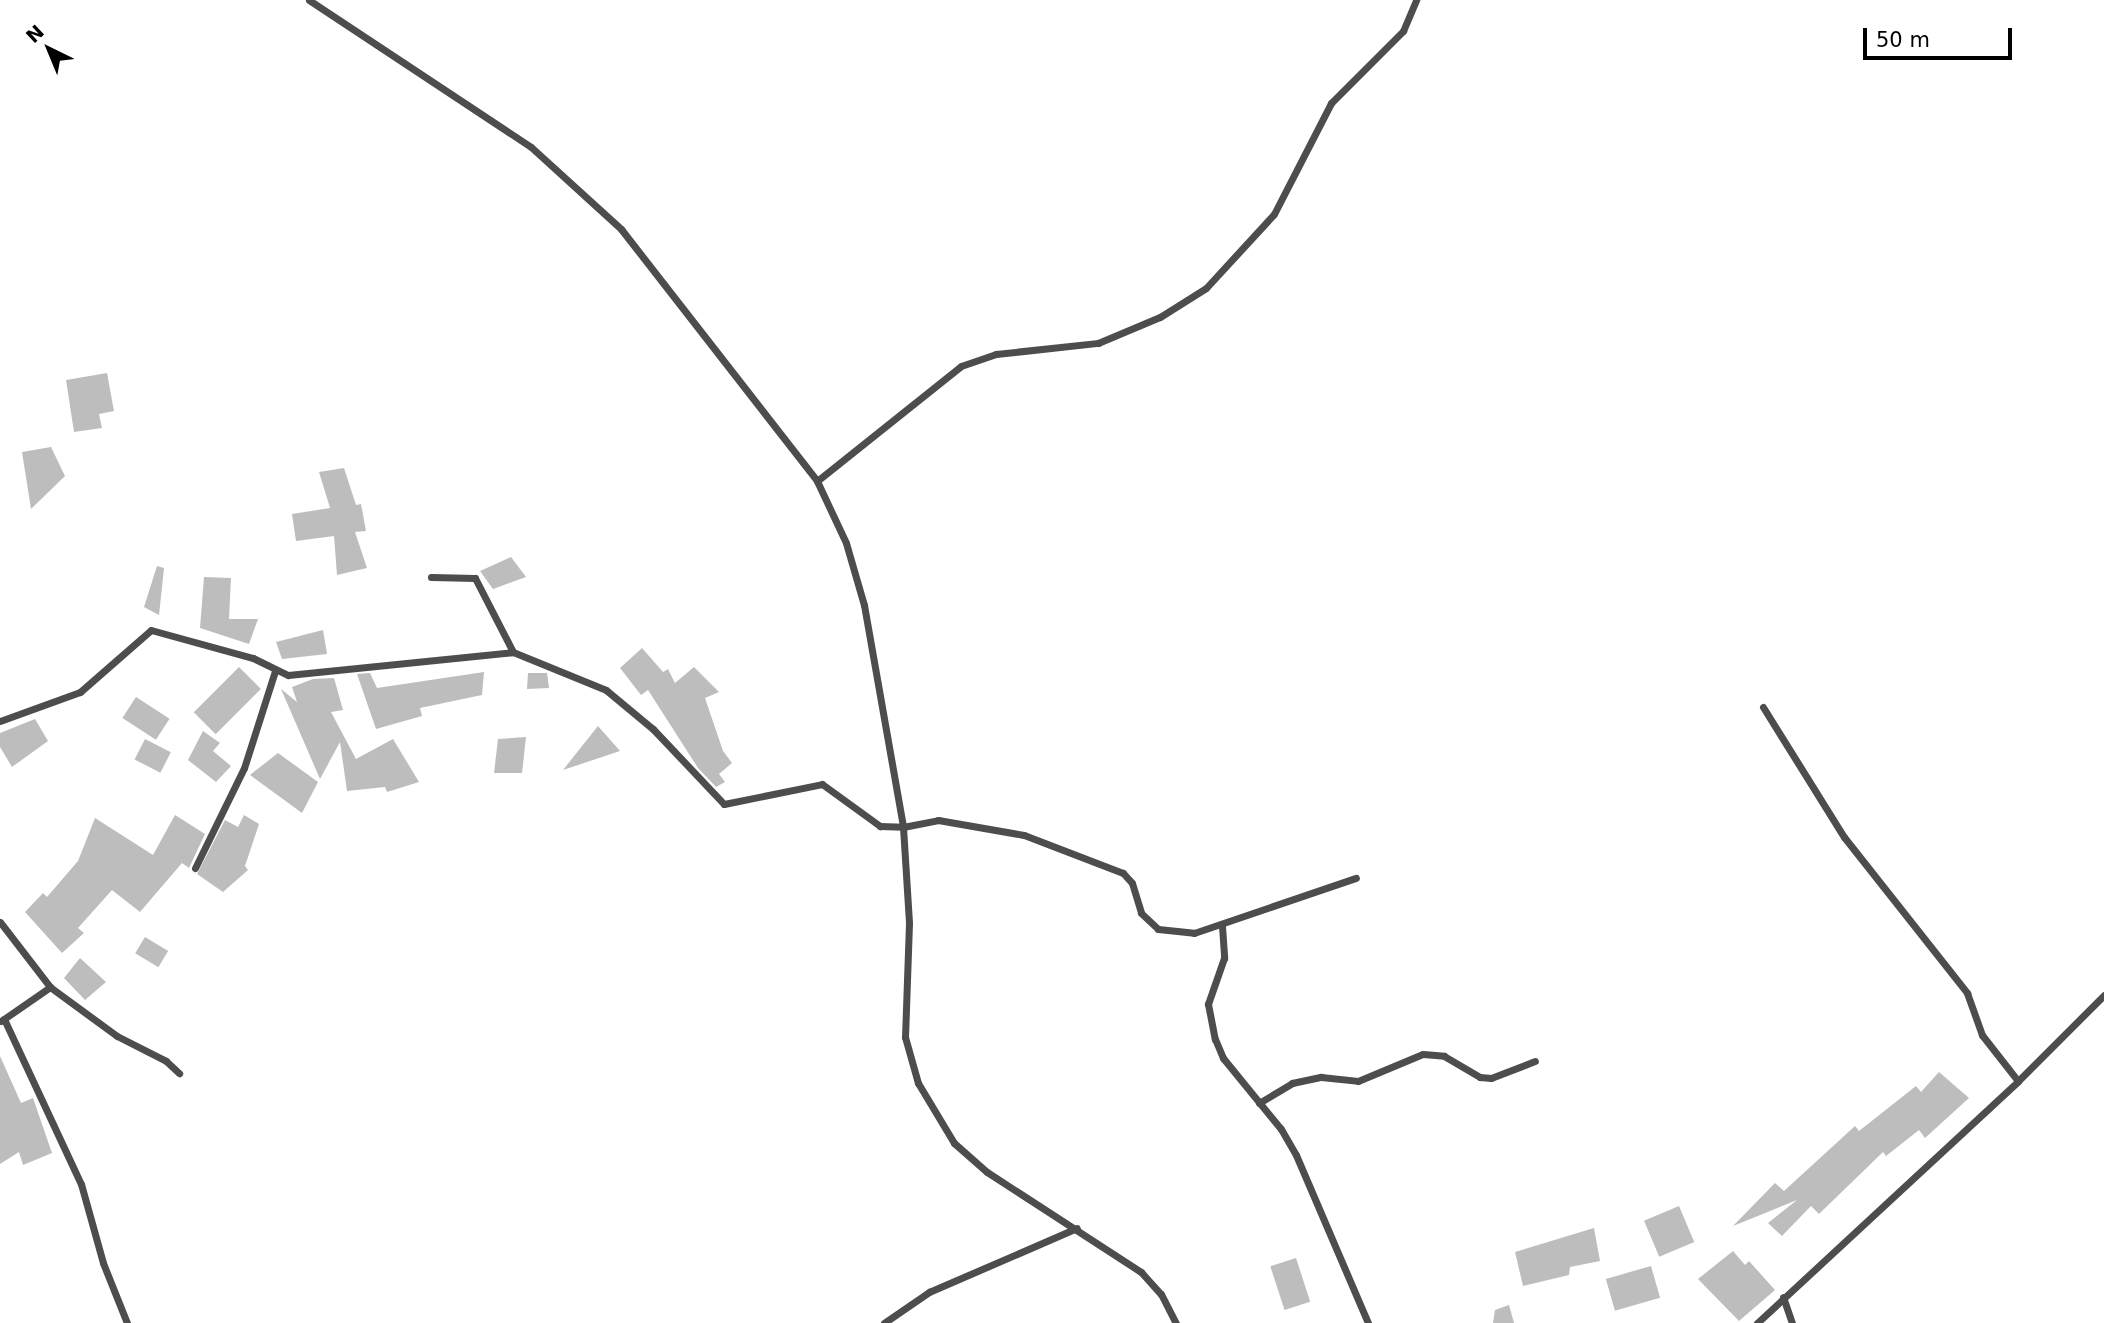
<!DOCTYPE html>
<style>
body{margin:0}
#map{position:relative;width:2104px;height:1323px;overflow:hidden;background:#fff;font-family:"DejaVu Sans",sans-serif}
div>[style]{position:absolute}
.building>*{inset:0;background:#bdbdbd;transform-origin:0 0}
.minor>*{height:7px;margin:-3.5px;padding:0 3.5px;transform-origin:3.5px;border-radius:3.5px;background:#4d4d4d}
span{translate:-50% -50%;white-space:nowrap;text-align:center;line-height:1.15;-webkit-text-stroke:5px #fff;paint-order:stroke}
.north{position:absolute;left:14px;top:14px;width:70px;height:70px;-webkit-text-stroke:5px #fff;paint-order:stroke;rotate:317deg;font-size:19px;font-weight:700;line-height:28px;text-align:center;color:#000}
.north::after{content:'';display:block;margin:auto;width:24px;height:32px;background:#000;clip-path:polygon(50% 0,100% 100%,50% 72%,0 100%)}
.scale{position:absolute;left:1863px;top:28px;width:149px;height:32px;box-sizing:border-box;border:4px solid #000;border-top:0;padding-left:9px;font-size:21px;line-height:24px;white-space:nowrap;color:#000;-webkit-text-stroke:5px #fff;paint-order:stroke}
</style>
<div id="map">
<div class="building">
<div style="clip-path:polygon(107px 373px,114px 411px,99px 414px,102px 428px,74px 432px,66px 380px)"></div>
<div style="clip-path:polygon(51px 447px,65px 476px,31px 509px,22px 452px)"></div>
<div style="clip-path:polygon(344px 468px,356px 505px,361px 504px,366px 531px,355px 532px,367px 568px,337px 575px,334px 536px,296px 541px,292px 514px,330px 508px,319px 472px)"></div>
<div style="clip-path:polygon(511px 557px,526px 577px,493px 589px,480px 571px)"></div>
<div style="clip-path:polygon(157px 566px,164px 568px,159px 615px,144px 607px)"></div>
<div style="clip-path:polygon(204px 577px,231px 578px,229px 619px,258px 619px,249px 644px,200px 628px)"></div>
<div style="clip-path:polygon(323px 630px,327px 654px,282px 659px,276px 642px)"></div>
<div style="clip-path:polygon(642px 648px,663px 672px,668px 669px,675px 683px,694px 667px,719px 692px,705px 698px,723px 751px,732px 763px,719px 774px,725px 782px,716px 787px,698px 768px,648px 690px,641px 695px,620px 668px)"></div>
<div style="left:239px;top:667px;width:31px;height:64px;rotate:45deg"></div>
<div style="clip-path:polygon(484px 672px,482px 695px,420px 708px,422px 716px,376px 729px,357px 674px,370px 673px,377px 688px)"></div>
<div style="clip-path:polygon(528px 673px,547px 673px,549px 688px,527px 689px)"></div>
<div style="clip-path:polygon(334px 678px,343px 710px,331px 712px,356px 759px,393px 739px,419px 782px,387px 792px,385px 787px,347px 791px,340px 742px,320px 779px,281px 689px,297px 702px,292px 687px,313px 679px)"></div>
<div style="left:136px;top:697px;width:40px;height:25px;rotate:33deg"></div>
<div style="clip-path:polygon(35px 719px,48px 741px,12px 767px,0 747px,0 733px)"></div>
<div style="clip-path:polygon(598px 726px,620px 751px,563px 770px)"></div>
<div style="clip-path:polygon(203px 731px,220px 743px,213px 751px,231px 766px,216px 782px,188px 760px)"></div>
<div style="clip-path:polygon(526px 737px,522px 773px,494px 773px,498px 739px)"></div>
<div style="left:145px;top:739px;width:29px;height:23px;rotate:27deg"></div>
<div style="clip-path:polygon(278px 753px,318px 782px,302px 813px,250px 775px)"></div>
<div style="clip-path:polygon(175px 815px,205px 834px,189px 868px,182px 863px,140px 912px,112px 890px,78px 928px,84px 933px,62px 953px,25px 912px,43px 893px,47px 897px,78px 861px,95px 818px,153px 855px)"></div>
<div style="clip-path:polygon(244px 815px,259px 824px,245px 866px,248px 870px,223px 892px,197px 874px,225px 820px,238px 827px)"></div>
<div style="left:145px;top:937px;width:27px;height:19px;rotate:31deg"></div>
<div style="clip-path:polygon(80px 958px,106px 982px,85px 1000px,64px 978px)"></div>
<div style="clip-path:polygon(0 1056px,21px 1103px,33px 1098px,52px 1153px,23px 1165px,19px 1152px,0 1164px)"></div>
<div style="clip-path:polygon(1939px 1072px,1969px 1098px,1925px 1138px,1919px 1130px,1886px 1156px,1883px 1152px,1819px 1214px,1811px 1206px,1782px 1236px,1768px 1223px,1797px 1200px,1733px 1226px,1775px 1183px,1784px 1191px,1855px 1126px,1859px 1131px,1916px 1086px,1921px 1092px)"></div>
<div style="left:1679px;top:1206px;width:39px;height:38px;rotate:67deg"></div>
<div style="clip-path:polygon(1594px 1228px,1600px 1261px,1570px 1267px,1569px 1275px,1523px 1286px,1515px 1252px)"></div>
<div style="clip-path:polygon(1733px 1251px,1745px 1265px,1749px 1261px,1775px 1290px,1739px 1321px,1698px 1279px)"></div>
<div style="left:1296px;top:1258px;width:46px;height:27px;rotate:72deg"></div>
<div style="left:1651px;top:1266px;width:33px;height:47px;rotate:74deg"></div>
<div style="clip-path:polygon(1509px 1305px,1514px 1323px,1493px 1323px,1495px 1310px)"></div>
</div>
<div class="minor">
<div style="left:309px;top:0;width:266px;rotate:33.5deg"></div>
<div style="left:531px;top:147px;width:122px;rotate:42.3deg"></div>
<div style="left:621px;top:229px;width:319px;rotate:52.1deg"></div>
<div style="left:817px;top:481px;width:68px;rotate:64.9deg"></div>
<div style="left:846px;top:543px;width:65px;rotate:73.8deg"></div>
<div style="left:864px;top:605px;width:225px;rotate:80deg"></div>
<div style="left:903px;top:827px;width:96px;rotate:86.4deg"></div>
<div style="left:909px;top:923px;width:114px;rotate:92deg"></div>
<div style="left:905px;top:1037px;width:48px;rotate:74.2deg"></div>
<div style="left:918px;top:1083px;width:70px;rotate:59deg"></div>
<div style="left:954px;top:1143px;width:44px;rotate:41.3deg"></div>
<div style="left:987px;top:1172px;width:184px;rotate:33deg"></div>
<div style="left:1141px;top:1272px;width:30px;rotate:48deg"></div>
<div style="left:1161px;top:1294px;width:33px;rotate:63deg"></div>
<div style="left:817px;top:481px;width:184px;rotate:-38.6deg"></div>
<div style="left:961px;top:366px;width:37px;rotate:-19deg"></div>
<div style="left:996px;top:354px;width:103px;rotate:-6.2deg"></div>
<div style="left:1098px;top:343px;width:67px;rotate:-22.8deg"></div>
<div style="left:1160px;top:317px;width:54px;rotate:-32.2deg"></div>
<div style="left:1206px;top:288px;width:100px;rotate:-47.4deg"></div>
<div style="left:1274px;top:214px;width:125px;rotate:-62.8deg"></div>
<div style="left:1331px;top:103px;width:102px;rotate:-45deg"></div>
<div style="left:1403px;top:31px;width:34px;rotate:-67deg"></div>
<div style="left:431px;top:577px;width:44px;rotate:1.3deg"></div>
<div style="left:475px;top:578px;width:83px;rotate:62.8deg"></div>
<div style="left:1763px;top:707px;width:153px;rotate:58.1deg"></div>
<div style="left:1844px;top:837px;width:199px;rotate:51.7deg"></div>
<div style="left:1967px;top:993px;width:45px;rotate:70.3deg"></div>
<div style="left:1982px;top:1035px;width:58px;rotate:52deg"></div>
<div style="left:0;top:721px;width:85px;rotate:-19.9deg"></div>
<div style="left:80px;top:692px;width:94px;rotate:-41.1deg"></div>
<div style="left:151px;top:630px;width:106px;rotate:15.4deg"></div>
<div style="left:253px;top:658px;width:39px;rotate:26deg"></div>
<div style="left:288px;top:675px;width:226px;rotate:-5.8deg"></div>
<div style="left:513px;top:652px;width:100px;rotate:22.2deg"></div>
<div style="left:606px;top:690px;width:61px;rotate:39.7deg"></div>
<div style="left:653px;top:729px;width:103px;rotate:46.6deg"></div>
<div style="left:724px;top:804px;width:100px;rotate:-11.5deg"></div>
<div style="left:822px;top:784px;width:72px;rotate:35.9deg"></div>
<div style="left:880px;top:826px;width:23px;rotate:2deg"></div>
<div style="left:903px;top:827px;width:36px;rotate:-11deg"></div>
<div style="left:938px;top:820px;width:87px;rotate:9.9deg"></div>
<div style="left:1024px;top:835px;width:106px;rotate:21deg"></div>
<div style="left:1123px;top:873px;width:13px;rotate:48deg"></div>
<div style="left:1132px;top:883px;width:31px;rotate:73deg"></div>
<div style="left:1141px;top:913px;width:23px;rotate:43deg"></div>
<div style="left:1158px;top:929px;width:36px;rotate:6deg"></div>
<div style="left:1194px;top:933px;width:171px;rotate:-18.8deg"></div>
<div style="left:195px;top:868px;width:111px;rotate:-63.9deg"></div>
<div style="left:244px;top:768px;width:102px;rotate:-72.3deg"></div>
<div style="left:0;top:922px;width:82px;rotate:52.4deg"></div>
<div style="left:50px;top:987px;width:83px;rotate:36.2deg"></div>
<div style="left:117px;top:1036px;width:55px;rotate:27deg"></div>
<div style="left:166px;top:1061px;width:18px;rotate:43deg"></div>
<div style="left:1222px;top:926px;width:32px;rotate:86deg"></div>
<div style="left:1224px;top:958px;width:49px;rotate:109.2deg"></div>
<div style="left:1208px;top:1004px;width:36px;rotate:79deg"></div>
<div style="left:1215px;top:1039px;width:21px;rotate:67deg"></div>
<div style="left:1223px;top:1058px;width:92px;rotate:50.8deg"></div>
<div style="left:1281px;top:1129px;width:30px;rotate:60deg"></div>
<div style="left:1296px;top:1155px;width:183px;rotate:66.8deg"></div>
<div style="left:4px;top:1019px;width:182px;rotate:65deg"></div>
<div style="left:81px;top:1184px;width:82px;rotate:74.4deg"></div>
<div style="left:103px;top:1263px;width:65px;rotate:68.2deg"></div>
<div style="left:1px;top:1021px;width:60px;rotate:-34.8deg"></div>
<div style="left:1259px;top:1103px;width:39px;rotate:-31deg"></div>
<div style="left:1292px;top:1083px;width:30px;rotate:-12deg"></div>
<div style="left:1321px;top:1077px;width:37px;rotate:6deg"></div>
<div style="left:1358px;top:1081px;width:70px;rotate:-22.6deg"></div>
<div style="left:1423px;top:1054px;width:21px;rotate:5deg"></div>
<div style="left:1444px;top:1056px;width:42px;rotate:30.3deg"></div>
<div style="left:1480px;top:1077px;width:11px;rotate:5deg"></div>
<div style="left:1491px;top:1078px;width:47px;rotate:-21.1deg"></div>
<div style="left:1783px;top:1297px;width:28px;rotate:71deg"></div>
<div style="left:884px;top:1323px;width:55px;rotate:-34.6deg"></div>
<div style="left:929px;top:1292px;width:161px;rotate:-23.4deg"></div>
<div style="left:1757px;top:1323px;width:356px;rotate:-42.8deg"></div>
<div style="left:2018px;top:1081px;width:122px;rotate:-45deg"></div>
</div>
<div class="north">N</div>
<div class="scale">50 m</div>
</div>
